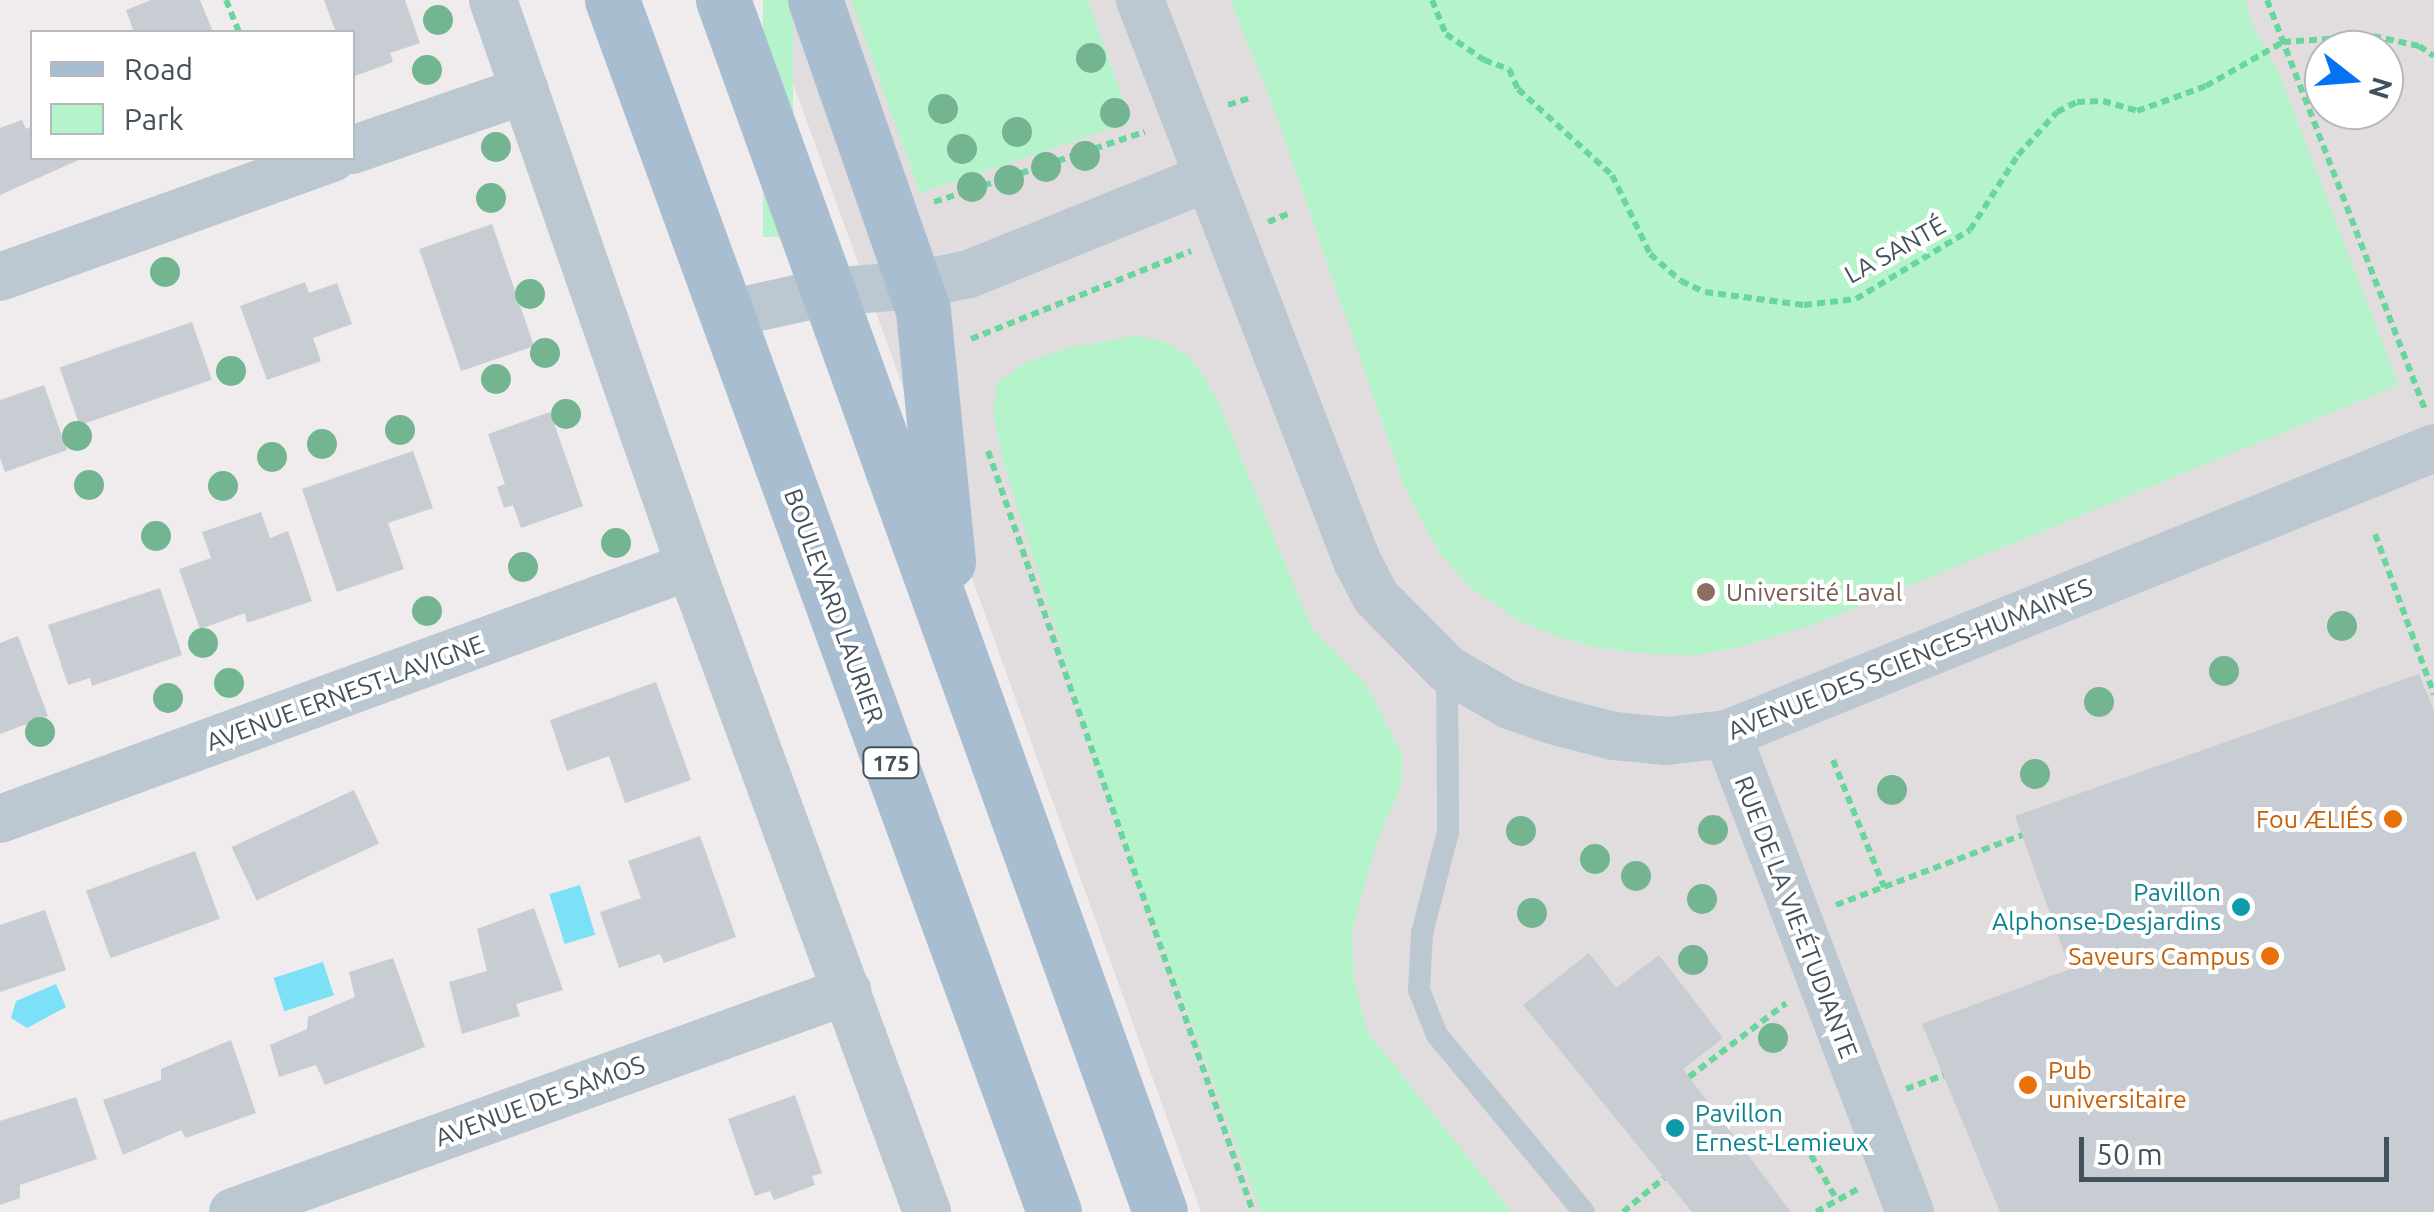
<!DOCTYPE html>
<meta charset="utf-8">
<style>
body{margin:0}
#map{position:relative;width:2434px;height:1212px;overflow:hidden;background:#f0eced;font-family:Ubuntu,sans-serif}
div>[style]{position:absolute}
.education>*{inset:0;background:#e1ddde}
.green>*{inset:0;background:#b5f4cb;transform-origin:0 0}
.water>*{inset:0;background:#7ce0f6;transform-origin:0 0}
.building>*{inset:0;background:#c8ccd3;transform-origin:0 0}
.path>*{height:6px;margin-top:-3px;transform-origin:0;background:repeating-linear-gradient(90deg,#69d69d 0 8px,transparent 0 13px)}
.service>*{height:22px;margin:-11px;padding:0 11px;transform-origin:11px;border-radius:11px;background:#bbc8d1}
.minor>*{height:48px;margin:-24px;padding:0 24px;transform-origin:24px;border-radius:24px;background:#bbc8d1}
.primary>*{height:55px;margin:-27.5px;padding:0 27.5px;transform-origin:27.5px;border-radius:27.5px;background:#a9bdd0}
.trees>*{width:30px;height:30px;margin:-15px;border-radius:50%;background:#73b491}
.dots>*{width:28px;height:28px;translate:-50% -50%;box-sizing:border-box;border:5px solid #fff;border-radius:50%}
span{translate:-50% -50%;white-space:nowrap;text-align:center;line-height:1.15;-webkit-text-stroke:8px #fff;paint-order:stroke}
.shield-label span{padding:2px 8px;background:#fff;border:2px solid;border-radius:8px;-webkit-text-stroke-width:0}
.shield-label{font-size:22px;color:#43515c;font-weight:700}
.street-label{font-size:25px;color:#43515c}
.education-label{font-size:25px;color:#785e54}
.left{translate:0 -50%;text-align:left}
.food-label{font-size:25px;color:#c56008}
.right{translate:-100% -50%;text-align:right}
.culture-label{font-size:25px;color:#0d838f}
.legend{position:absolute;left:30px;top:30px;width:325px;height:130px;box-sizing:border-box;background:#fff;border:2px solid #b4b9be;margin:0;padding:12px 18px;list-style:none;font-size:30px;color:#43515c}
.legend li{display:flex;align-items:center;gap:20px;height:50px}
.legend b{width:50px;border:2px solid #b4b9be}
.north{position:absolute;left:2304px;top:30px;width:100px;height:100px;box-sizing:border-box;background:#fff;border:2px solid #b4b9be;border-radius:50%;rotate:107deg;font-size:28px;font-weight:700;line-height:40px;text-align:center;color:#43515c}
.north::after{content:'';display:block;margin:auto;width:35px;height:45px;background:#0473f3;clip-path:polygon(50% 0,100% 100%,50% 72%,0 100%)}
.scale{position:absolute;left:2079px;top:1137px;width:310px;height:45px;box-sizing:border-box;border:5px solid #43515c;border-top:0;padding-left:12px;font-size:30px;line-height:35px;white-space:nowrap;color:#43515c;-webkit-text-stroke:8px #fff;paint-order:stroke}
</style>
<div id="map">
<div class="education">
<div style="clip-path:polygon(evenodd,763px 0,2434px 0,2434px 1212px,1201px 1212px,763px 0,2324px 50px,2384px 50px,2384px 110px,2324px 110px,2324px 50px)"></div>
</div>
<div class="green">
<div style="left:763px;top:0;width:30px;height:237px"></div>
<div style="clip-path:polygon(851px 0,1088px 0,1131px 122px,920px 193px)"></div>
<div style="clip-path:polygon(1230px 0,2246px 0,2252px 24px,2279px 73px,2399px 385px,1816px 624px,1740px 647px,1696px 655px,1655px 654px,1605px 649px,1561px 638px,1519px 621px,1469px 587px,1437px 549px,1404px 486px,1274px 109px)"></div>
<div style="clip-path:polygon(1136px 336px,1166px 342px,1192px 359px,1216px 397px,1312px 629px,1366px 684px,1403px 756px,1401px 786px,1378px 839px,1352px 930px,1354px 979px,1368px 1033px,1512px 1212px,1261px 1212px,1102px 778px,1002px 457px,993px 412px,997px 384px,1020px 365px,1067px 348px)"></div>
</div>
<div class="water">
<div style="left:580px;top:885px;width:52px;height:32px;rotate:73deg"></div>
<div style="left:323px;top:962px;width:35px;height:52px;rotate:72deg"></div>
<div style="clip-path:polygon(56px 984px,66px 1007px,27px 1028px,11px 1018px,16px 1001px)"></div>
</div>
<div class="building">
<div style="clip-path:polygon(151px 0,200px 0,213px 32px,134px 32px,126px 10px)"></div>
<div style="clip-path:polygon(324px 0,405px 0,420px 43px,390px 53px,393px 62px,352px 77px,352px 32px,336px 32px)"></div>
<div style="clip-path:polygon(22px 120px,26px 129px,32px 126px,32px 158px,83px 158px,0 195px,0 128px)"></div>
<div style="left:492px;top:224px;width:129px;height:77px;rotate:71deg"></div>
<div style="clip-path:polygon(305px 282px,309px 293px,337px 283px,352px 324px,313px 338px,321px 361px,267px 380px,240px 306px)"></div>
<div style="left:192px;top:322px;width:61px;height:140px;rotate:71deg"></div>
<div style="clip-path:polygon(44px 385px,67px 450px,5px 472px,0 458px,0 400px)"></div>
<div style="clip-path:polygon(550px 412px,583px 506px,521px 528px,513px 505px,504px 508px,497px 487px,505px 484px,488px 434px)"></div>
<div style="clip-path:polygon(413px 451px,433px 508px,388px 523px,404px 569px,337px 592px,302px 489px)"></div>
<div style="clip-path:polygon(261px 512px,270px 538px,288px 531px,312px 601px,247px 623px,245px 613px,200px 629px,179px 569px,211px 558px,202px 532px)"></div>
<div style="clip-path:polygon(160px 588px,182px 655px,92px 686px,90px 678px,68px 685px,48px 625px)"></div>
<div style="clip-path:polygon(18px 636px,48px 716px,0 734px,0 643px)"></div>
<div style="clip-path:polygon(2419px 674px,2434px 711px,2434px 1212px,2000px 1212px,1922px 1024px,2070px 969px,2015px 816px)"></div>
<div style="clip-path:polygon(656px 682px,691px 780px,625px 803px,609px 756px,567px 771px,550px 720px)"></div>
<div style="left:354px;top:790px;width:59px;height:135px;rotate:65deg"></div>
<div style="clip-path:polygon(700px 836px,736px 937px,664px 963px,660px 954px,619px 968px,600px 912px,641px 898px,628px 861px)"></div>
<div style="left:195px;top:851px;width:72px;height:116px;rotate:70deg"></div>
<div style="clip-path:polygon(534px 908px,563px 990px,516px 1004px,520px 1016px,462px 1034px,449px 982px,487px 971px,477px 929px)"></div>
<div style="clip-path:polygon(45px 910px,66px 970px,0 992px,0 925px)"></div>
<div style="clip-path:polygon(1589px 953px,1616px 988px,1659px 955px,1723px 1038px,1683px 1069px,1791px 1212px,1692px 1212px,1523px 1005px)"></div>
<div style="clip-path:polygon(393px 958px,425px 1047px,325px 1085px,316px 1065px,279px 1077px,270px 1045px,307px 1029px,308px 1017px,355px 997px,349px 972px)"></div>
<div style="clip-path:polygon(231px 1040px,256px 1113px,186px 1138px,181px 1130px,123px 1155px,103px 1100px,161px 1080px,161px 1069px)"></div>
<div style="clip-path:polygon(795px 1095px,822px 1173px,812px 1176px,815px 1185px,774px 1200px,770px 1191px,755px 1196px,728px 1119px)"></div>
<div style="clip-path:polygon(76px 1097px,97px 1159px,20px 1185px,20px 1198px,0 1205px,0 1121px)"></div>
</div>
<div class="path">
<div style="left:226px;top:0;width:35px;rotate:68deg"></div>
<div style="left:1432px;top:0;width:37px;rotate:68deg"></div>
<div style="left:1446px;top:34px;width:46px;rotate:34.4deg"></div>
<div style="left:1484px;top:60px;width:27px;rotate:20deg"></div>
<div style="left:1509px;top:69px;width:22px;rotate:66deg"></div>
<div style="left:1518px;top:89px;width:127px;rotate:42.5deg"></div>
<div style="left:1612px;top:175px;width:88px;rotate:64.3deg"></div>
<div style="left:1650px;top:254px;width:41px;rotate:41.1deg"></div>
<div style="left:1681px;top:281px;width:26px;rotate:25deg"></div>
<div style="left:1705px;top:292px;width:100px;rotate:7.5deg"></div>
<div style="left:1804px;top:305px;width:52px;rotate:-6.6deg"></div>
<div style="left:1856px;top:299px;width:133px;rotate:-31.2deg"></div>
<div style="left:1970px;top:230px;width:89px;rotate:-57.4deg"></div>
<div style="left:2018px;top:155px;width:58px;rotate:-47.8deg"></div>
<div style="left:2057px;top:112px;width:22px;rotate:-27deg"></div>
<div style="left:2077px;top:102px;width:26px;rotate:-2deg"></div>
<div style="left:2103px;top:101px;width:35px;rotate:16deg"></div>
<div style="left:2137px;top:111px;width:73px;rotate:-19.9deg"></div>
<div style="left:2206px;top:86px;width:89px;rotate:-29.7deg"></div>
<div style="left:2283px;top:42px;width:90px;rotate:-3.8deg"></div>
<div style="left:2373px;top:36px;width:47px;rotate:12.3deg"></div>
<div style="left:2419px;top:46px;width:18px;rotate:34deg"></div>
<div style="left:2267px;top:0;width:438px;rotate:68.9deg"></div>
<div style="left:1228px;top:105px;width:23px;rotate:-18deg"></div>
<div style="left:934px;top:202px;width:222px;rotate:-18.4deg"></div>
<div style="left:1268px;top:222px;width:24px;rotate:-22deg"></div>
<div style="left:971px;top:339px;width:237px;rotate:-21.8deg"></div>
<div style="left:988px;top:451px;width:806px;rotate:70.8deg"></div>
<div style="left:2375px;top:534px;width:171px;rotate:69.8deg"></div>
<div style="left:1833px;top:760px;width:137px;rotate:68.1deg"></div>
<div style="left:1836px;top:905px;width:199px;rotate:-20.6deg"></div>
<div style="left:1689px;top:1077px;width:122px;rotate:-37.3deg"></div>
<div style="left:1906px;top:1089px;width:40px;rotate:-20.2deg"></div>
<div style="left:1811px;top:1155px;width:52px;rotate:60deg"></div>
<div style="left:1623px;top:1212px;width:53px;rotate:-39.7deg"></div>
<div style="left:1816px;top:1212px;width:48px;rotate:-28.7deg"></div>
</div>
<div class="service">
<div style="left:1447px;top:669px;width:163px;rotate:89.6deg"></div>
<div style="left:1448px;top:832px;width:104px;rotate:104.4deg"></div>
<div style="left:1422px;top:933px;width:57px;rotate:93deg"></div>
<div style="left:1419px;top:990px;width:48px;rotate:68.2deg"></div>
<div style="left:1437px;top:1035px;width:230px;rotate:50.3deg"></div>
</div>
<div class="minor">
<div style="left:493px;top:0;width:599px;rotate:70.81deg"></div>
<div style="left:690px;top:566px;width:688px;rotate:69.85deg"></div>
<div style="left:1140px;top:0;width:602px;rotate:68.85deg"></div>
<div style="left:1357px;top:561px;width:41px;rotate:62.2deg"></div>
<div style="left:1376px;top:597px;width:101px;rotate:45.4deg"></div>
<div style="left:1447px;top:669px;width:72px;rotate:30.1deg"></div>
<div style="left:1509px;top:705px;width:46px;rotate:19.2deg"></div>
<div style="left:1552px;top:720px;width:63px;rotate:14.7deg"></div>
<div style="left:1613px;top:736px;width:53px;rotate:5.4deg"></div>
<div style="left:1666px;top:741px;width:61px;rotate:-6.5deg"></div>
<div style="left:1727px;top:734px;width:763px;rotate:-22.02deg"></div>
<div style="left:352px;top:150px;width:183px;rotate:-19.1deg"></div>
<div style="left:0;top:277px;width:353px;rotate:-19.7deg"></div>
<div style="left:728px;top:314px;width:101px;rotate:-12.5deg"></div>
<div style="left:827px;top:292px;width:89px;rotate:-4.5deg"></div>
<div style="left:916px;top:285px;width:54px;rotate:-11.7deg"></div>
<div style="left:969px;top:274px;width:257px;rotate:-22deg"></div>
<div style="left:1727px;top:734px;width:512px;rotate:69.05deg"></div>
<div style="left:0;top:819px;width:735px;rotate:-20.14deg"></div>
<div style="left:233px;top:1212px;width:653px;rotate:-19.8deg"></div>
</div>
<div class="primary">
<div style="left:612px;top:0;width:1290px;rotate:69.96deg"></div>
<div style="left:723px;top:0;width:1288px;rotate:70.17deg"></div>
<div style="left:815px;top:0;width:329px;rotate:70.8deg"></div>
<div style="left:923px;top:311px;width:252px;rotate:84.3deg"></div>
</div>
<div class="trees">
<div style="left:438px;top:20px"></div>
<div style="left:1091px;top:58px"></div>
<div style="left:427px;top:70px"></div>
<div style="left:943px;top:109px"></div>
<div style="left:1115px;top:113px"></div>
<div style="left:1017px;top:132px"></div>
<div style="left:496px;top:147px"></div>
<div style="left:962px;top:149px"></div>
<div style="left:1085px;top:156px"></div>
<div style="left:1046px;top:167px"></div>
<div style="left:1009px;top:180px"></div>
<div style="left:972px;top:187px"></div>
<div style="left:491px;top:198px"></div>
<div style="left:165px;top:272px"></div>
<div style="left:530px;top:294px"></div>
<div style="left:545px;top:353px"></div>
<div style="left:231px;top:371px"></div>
<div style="left:496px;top:379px"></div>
<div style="left:566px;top:414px"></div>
<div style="left:400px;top:430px"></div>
<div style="left:77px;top:436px"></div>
<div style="left:322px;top:444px"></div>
<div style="left:272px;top:457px"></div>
<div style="left:89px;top:485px"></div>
<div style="left:223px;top:486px"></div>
<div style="left:156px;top:536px"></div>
<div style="left:616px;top:543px"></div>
<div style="left:523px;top:567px"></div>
<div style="left:427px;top:611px"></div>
<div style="left:2342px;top:626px"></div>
<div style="left:203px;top:643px"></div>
<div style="left:2224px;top:671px"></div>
<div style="left:229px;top:683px"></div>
<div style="left:168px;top:698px"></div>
<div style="left:2099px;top:702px"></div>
<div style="left:40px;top:732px"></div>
<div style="left:2035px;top:774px"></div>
<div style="left:1892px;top:790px"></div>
<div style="left:1713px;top:830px"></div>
<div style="left:1521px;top:831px"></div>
<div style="left:1595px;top:859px"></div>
<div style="left:1636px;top:876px"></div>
<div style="left:1702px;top:899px"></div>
<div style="left:1532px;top:913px"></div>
<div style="left:1693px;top:960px"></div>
<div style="left:1773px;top:1038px"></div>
</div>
<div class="dots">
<div style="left:1706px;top:592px;background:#8d6e63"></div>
<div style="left:2393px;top:819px;background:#e8710a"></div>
<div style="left:2241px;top:907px;background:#0f9aa8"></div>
<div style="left:2270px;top:956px;background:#e8710a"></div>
<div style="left:2028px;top:1085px;background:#e8710a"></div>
<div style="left:1675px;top:1128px;background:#0f9aa8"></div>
</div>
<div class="shield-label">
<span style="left:891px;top:763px">175</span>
</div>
<div class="street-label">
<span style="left:1895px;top:250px;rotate:-29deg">LA SANTÉ</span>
<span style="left:834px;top:606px;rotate:70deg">BOULEVARD LAURIER</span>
<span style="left:1910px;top:659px;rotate:-22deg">AVENUE DES SCIENCES-HUMAINES</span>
<span style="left:345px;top:693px;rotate:-20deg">AVENUE ERNEST-LAVIGNE</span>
<span style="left:1796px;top:917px;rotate:69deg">RUE DE LA VIE-ÉTUDIANTE</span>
<span style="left:540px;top:1101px;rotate:-20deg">AVENUE DE SAMOS</span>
</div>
<div class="education-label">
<span class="left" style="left:1726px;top:592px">Université Laval</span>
</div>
<div class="food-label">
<span class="right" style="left:2373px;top:819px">Fou ÆLIÉS</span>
<span class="right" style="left:2250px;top:956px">Saveurs Campus</span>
<span class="left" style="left:2048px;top:1085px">Pub<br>universitaire</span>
</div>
<div class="culture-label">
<span class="right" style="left:2221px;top:907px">Pavillon<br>Alphonse-Desjardins</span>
<span class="left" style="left:1695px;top:1128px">Pavillon<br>Ernest-Lemieux</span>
</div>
<ul class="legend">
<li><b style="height:12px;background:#a9bdd0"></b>Road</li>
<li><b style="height:28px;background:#b5f4cb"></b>Park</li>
</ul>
<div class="north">N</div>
<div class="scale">50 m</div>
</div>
